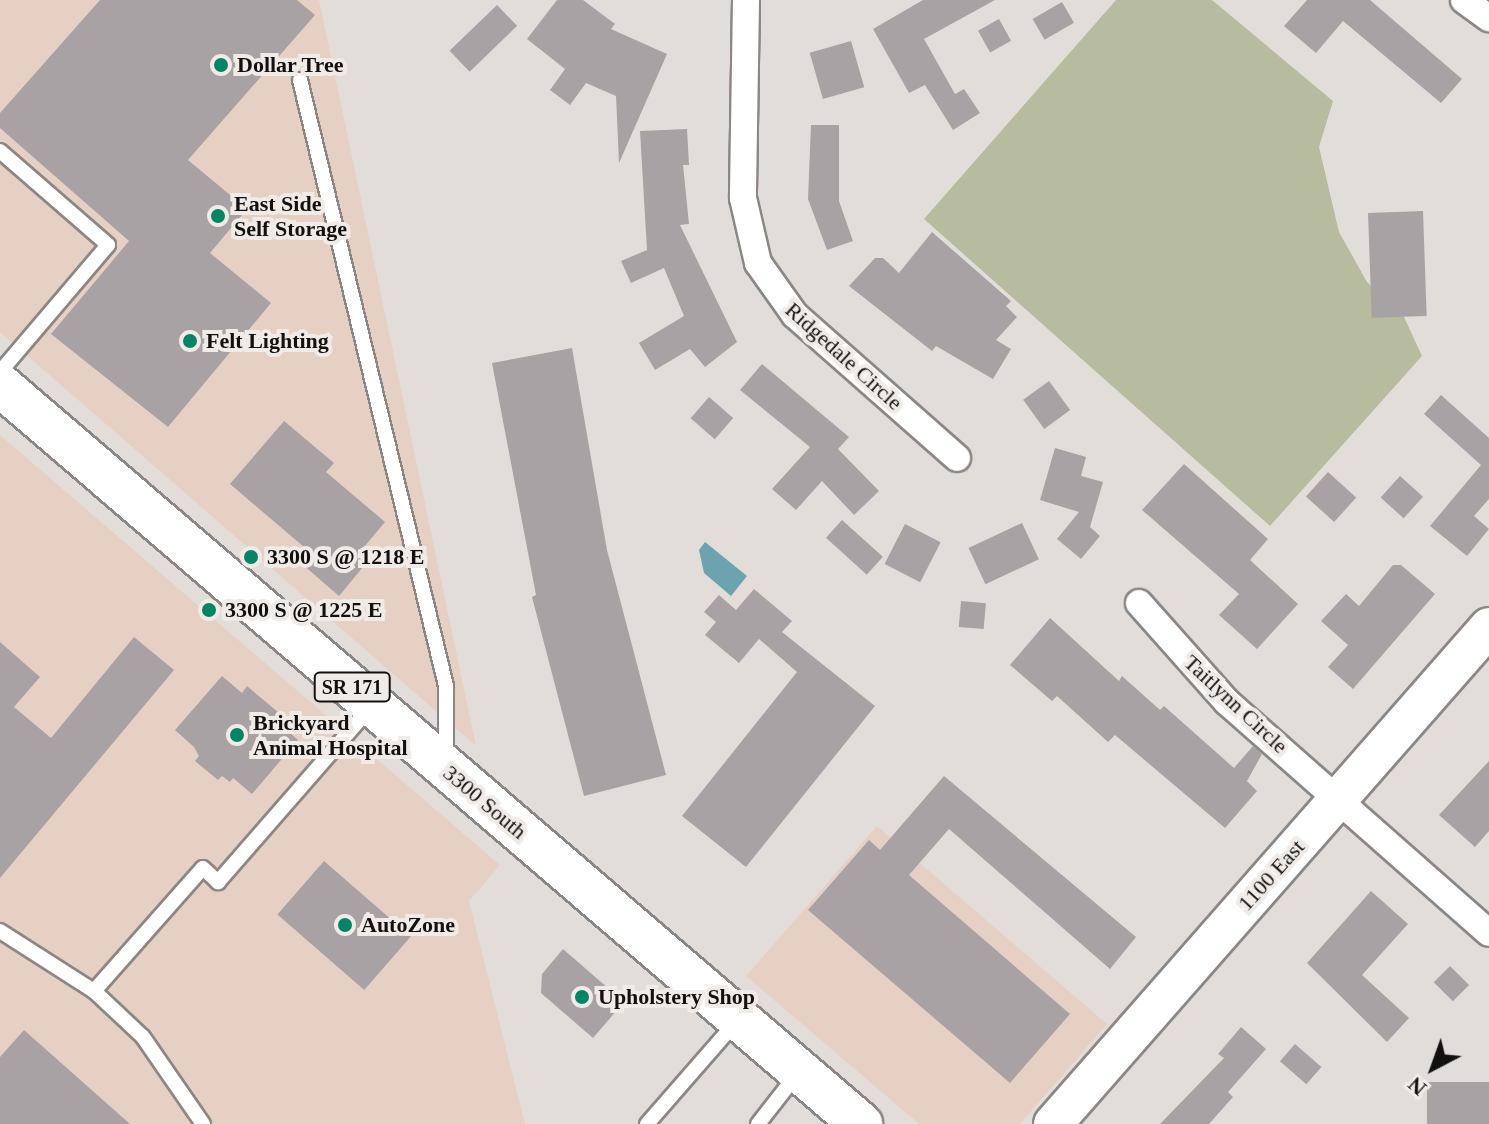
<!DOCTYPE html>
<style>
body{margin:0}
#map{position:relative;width:1489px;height:1124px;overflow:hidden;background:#e3ddda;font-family:Georgia,serif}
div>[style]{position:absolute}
.commercial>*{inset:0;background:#e6d0c4}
.green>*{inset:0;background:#b7bc9e}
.water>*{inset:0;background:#6da3af}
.building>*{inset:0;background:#a8a2a5;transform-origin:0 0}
.roads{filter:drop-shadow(2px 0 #8d8784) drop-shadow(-2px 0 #8d8784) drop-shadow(0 2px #8d8784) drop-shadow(0 -2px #8d8784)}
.lane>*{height:14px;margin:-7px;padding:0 7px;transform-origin:7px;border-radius:7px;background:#fff}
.street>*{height:26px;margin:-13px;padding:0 13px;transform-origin:13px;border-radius:13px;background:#fff}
.secondary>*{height:38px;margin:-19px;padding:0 19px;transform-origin:19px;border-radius:19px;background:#fff}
.primary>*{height:42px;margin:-21px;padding:0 21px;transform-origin:21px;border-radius:21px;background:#fff}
.dots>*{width:22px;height:22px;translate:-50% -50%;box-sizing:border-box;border:4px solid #f0ebe7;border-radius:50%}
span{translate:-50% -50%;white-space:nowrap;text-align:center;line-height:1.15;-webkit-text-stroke:8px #f0ebe7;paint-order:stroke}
.shield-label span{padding:2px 6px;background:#f0ebe7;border:2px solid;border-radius:6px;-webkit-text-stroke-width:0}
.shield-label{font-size:20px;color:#131110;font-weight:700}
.poi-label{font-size:22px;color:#131110;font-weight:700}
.left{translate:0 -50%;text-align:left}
.street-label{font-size:22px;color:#131110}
.north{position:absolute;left:1393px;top:1028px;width:80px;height:80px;-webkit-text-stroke:6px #f0ebe7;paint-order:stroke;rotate:221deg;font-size:22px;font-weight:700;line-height:32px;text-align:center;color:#131110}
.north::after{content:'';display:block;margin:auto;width:28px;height:36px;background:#131110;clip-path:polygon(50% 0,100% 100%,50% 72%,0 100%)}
</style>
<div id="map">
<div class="commercial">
<div style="clip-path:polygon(0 0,319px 0,476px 746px,0 332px)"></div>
<div style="clip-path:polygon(0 435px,500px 865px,469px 901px,525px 1124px,0 1124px)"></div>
<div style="clip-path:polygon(877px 826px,1107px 1024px,1020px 1124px,919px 1124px,746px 976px)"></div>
</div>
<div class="green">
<div style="clip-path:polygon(1116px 0,1212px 0,1333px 101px,1319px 147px,1339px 232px,1367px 282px,1404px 317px,1422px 356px,1270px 526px,924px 219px)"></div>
</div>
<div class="water">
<div style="clip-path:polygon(705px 542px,747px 576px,731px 596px,704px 573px,699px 550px)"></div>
</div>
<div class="building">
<div style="clip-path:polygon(100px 0,297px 0,315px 15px,188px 160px,247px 209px,210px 253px,271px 303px,168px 427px,51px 334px,129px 241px,0 128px,0 113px)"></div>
<div style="clip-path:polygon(557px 0,583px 0,615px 24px,611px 29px,667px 54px,619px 163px,616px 96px,586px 83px,570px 105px,550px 90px,565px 69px,527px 39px)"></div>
<div style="clip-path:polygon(923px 0,995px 0,924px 39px,955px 94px,964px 89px,980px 113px,953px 130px,925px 85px,909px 93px,873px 29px)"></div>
<div style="clip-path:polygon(1307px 0,1370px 0,1462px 79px,1441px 103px,1343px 21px,1316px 53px,1284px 26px)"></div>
<div style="left:1062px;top:2px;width:24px;height:34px;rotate:60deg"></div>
<div style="left:497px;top:5px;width:29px;height:66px;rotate:46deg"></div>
<div style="left:999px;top:19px;width:25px;height:24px;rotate:61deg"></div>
<div style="left:851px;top:41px;width:48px;height:43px;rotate:74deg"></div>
<div style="clip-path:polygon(811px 125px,839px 125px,839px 201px,853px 241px,827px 250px,808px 199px)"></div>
<div style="clip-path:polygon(687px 129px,689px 165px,683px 165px,689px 224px,680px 225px,737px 342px,705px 367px,690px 349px,655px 370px,639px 343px,684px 316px,664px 268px,631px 283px,621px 261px,647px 250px,640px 131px)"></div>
<div style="left:1423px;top:211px;width:105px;height:55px;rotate:88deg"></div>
<div style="clip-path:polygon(932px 232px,1011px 301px,1006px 306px,1017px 317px,996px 340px,1011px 349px,993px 379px,936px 346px,932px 351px,849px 286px,875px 258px,883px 258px,899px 273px)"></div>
<div style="clip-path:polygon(572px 348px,607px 550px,666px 775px,584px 796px,532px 597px,536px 595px,492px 363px)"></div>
<div style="clip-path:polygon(762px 364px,849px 437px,838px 449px,879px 491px,854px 515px,822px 481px,796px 510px,772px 489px,810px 447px,740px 390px)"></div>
<div style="left:1049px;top:381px;width:36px;height:32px;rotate:54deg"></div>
<div style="clip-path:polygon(1441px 395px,1489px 438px,1489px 499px,1474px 516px,1489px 529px,1467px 556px,1430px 526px,1481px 465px,1424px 414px)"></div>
<div style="left:709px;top:397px;width:32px;height:28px;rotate:41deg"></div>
<div style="clip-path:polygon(284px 421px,334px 463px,326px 472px,385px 522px,359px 553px,368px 561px,339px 596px,295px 558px,304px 547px,230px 484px)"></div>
<div style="clip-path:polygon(1055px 448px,1086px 457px,1081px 476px,1103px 482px,1090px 527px,1100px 536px,1081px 559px,1057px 539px,1079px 512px,1040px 500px)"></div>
<div style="clip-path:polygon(1184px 464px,1268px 539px,1250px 560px,1298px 604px,1257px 649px,1219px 615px,1239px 594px,1142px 510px)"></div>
<div style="left:1328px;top:472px;width:38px;height:33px;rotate:42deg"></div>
<div style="left:1400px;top:476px;width:31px;height:29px;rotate:42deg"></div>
<div style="left:842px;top:520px;width:55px;height:24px;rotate:42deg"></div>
<div style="left:1022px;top:523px;width:40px;height:59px;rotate:65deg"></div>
<div style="left:905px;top:524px;width:40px;height:45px;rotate:27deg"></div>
<div style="clip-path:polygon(1393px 565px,1401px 565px,1435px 594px,1353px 689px,1328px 667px,1348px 645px,1321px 621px,1346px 594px,1359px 606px)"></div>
<div style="clip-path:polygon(754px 589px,792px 621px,782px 632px,875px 706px,746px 867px,682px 816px,797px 672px,759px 639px,739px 663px,705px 635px,716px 622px,704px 612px,719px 595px,736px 610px)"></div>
<div style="left:961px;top:601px;width:25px;height:26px;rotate:5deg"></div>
<div style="clip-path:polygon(1050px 618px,1119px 681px,1122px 676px,1160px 710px,1164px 706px,1234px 768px,1253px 746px,1262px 754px,1247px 781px,1257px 791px,1225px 828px,1115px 735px,1108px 742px,1057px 696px,1052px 701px,1010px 665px)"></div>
<div style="clip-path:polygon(134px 637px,174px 670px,0 878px,0 642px,40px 677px,14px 707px,51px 738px)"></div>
<div style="clip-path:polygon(222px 676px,242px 693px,247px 686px,285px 718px,280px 724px,298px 740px,252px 794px,233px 778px,230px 782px,222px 776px,218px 780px,195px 761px,199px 756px,194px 747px,175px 730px)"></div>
<div style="clip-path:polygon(1489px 761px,1489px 831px,1475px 847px,1439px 815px)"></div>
<div style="clip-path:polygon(944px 776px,1136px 937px,1110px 969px,949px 829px,909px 875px,1070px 1014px,1010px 1083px,808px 910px,869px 840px,880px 850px)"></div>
<div style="left:324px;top:861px;width:115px;height:71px;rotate:41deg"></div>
<div style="clip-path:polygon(1371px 891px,1408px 924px,1362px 975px,1409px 1018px,1387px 1042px,1307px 963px)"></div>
<div style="clip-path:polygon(563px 949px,624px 1002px,593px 1038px,541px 993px,542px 974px)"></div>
<div style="left:1450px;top:966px;width:27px;height:23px;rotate:45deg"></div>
<div style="clip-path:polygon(1241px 1027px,1266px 1049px,1228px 1092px,1233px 1097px,1209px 1124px,1160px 1124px,1224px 1058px,1218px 1054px)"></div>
<div style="clip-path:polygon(24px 1030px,130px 1124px,0 1124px,0 1057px)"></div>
<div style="left:1295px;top:1044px;width:35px;height:23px;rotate:41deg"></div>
<div style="left:1489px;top:1082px;width:42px;height:62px;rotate:90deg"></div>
</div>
<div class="roads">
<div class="lane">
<div style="left:300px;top:80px;width:623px;rotate:76.45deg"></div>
<div style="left:446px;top:686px;width:71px;rotate:90deg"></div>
<div style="left:0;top:151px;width:143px;rotate:41deg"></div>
<div style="left:108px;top:245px;width:167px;rotate:130.4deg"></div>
<div style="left:0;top:931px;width:112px;rotate:32.6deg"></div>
<div style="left:203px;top:1124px;width:106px;rotate:-124.6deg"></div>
<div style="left:143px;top:1037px;width:67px;rotate:-136.8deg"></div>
<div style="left:94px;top:991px;width:164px;rotate:-48.5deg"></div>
<div style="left:203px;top:868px;width:21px;rotate:43deg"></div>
<div style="left:218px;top:882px;width:231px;rotate:-48.9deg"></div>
<div style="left:647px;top:1124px;width:135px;rotate:-48.9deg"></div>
<div style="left:758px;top:1124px;width:63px;rotate:-52deg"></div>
</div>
<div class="street">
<div style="left:746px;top:0;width:198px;rotate:90.9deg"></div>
<div style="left:743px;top:198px;width:67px;rotate:77deg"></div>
<div style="left:758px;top:263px;width:64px;rotate:54.6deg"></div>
<div style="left:795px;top:315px;width:216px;rotate:41.4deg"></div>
<div style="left:1464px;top:0;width:31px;rotate:36deg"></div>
<div style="left:1139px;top:603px;width:132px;rotate:48.4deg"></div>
<div style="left:1227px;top:702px;width:349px;rotate:41.4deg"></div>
</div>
<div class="secondary">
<div style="left:1053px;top:1124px;width:661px;rotate:-48.74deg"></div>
</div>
<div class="primary">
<div style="left:0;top:385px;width:1135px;rotate:40.64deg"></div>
</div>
</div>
<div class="dots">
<div style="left:221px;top:65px;background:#058466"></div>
<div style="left:218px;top:216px;background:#058466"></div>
<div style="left:190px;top:341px;background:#058466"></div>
<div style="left:251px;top:557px;background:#058466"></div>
<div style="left:209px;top:610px;background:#058466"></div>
<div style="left:237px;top:735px;background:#058466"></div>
<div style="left:345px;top:925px;background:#058466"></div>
<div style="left:582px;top:997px;background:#058466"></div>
</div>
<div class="shield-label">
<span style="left:352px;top:687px">SR 171</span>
</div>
<div class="poi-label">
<span class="left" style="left:237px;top:65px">Dollar Tree</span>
<span class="left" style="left:234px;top:216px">East Side<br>Self Storage</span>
<span class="left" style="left:206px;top:341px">Felt Lighting</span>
<span class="left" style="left:267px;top:557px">3300 S @ 1218 E</span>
<span class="left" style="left:225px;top:610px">3300 S @ 1225 E</span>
<span class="left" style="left:253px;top:735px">Brickyard<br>Animal Hospital</span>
<span class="left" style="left:361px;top:925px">AutoZone</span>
<span class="left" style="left:598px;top:997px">Upholstery Shop</span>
</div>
<div class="street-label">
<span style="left:844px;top:356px;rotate:42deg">Ridgedale Circle</span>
<span style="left:1236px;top:704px;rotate:43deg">Taitlynn Circle</span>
<span style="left:485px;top:802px;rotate:40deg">3300 South</span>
<span style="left:1271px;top:875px;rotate:-48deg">1100 East</span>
</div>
<div class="north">N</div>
</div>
